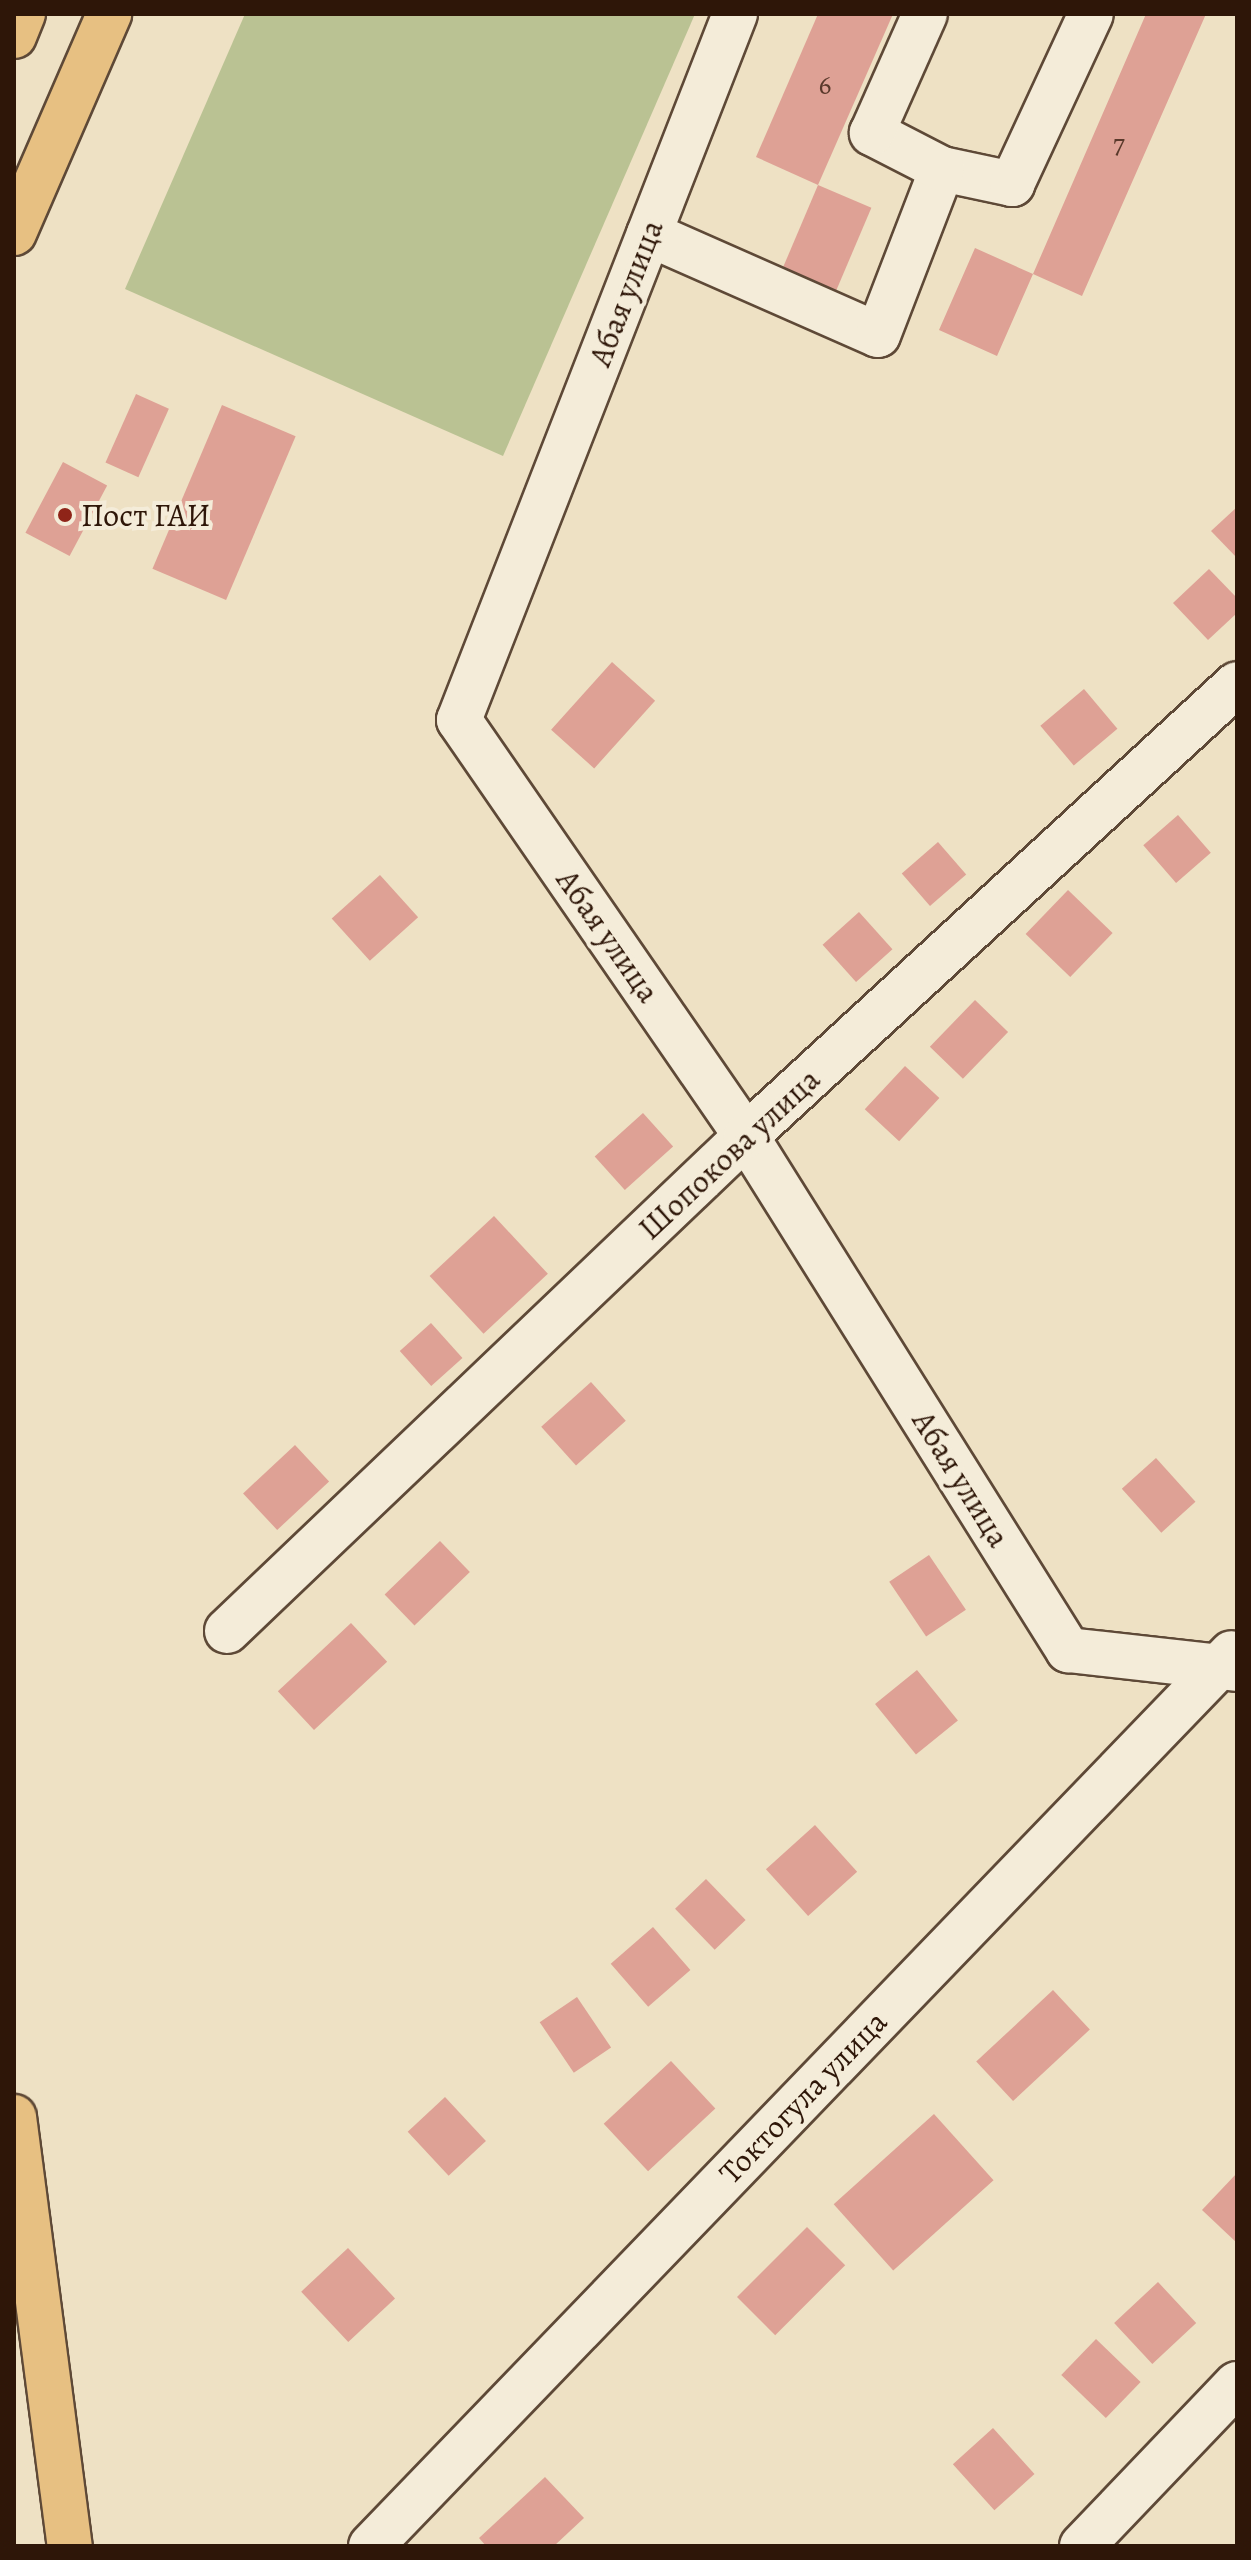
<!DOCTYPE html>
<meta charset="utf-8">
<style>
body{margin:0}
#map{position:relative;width:1251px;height:2560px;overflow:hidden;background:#eee1c4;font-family:Alegreya,serif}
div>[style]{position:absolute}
.green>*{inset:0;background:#bac293}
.building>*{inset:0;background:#dea195;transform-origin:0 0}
.roads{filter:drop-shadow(2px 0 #5e4937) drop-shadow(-2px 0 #5e4937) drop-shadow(0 2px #5e4937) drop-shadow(0 -2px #5e4937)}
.minor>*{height:44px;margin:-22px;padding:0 22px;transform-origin:22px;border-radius:22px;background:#f4ecd9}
.major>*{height:44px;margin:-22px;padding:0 22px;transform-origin:22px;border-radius:22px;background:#e7c082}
.highway>*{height:44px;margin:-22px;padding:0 22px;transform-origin:22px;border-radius:22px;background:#e7c082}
.dots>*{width:22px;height:22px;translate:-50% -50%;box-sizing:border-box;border:4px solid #f4ecd9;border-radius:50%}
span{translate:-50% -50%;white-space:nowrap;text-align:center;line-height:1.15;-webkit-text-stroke:8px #f4ecd9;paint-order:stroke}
.number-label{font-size:28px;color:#5a392b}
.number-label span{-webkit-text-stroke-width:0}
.street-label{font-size:32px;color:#2e1608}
.poi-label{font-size:32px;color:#2e1608}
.left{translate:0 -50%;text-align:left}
.frame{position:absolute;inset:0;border:16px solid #2e1608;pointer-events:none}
</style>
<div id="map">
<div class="green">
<div style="clip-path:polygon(245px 14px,695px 14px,503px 456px,125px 289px)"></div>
</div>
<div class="building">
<div style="clip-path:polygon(818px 14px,893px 14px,818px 185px,756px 157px)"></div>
<div style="clip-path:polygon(1146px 14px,1206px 14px,1082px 296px,1033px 274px,997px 356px,939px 330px,975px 248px,1033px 274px)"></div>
<div style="left:818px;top:185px;width:58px;height:90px;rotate:23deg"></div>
<div style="left:136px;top:394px;width:36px;height:75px;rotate:24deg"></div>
<div style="left:222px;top:405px;width:80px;height:178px;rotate:23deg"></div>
<div style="left:63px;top:462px;width:50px;height:80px;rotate:28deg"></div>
<div style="clip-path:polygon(1237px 507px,1237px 558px,1211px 531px)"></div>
<div style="clip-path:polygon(1209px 569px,1237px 598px,1237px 613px,1208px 640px,1173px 603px)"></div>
<div style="left:612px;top:662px;width:58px;height:91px;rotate:42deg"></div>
<div style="left:1084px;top:689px;width:52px;height:57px;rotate:50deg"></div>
<div style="left:1178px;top:815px;width:50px;height:46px;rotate:49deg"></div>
<div style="left:938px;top:842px;width:43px;height:48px;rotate:49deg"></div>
<div style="left:380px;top:875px;width:57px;height:65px;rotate:48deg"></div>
<div style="left:1068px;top:890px;width:62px;height:61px;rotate:44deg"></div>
<div style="left:859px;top:912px;width:50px;height:49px;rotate:48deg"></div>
<div style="left:975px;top:1000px;width:46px;height:65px;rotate:44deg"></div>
<div style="left:905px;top:1066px;width:47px;height:59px;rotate:43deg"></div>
<div style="left:643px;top:1113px;width:45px;height:65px;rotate:48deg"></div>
<div style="left:494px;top:1216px;width:79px;height:88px;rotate:47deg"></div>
<div style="left:431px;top:1323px;width:47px;height:42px;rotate:48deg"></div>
<div style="left:591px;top:1382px;width:52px;height:67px;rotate:48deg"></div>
<div style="left:295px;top:1445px;width:50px;height:71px;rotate:47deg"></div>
<div style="left:1156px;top:1458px;width:59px;height:46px;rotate:48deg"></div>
<div style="left:440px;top:1541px;width:43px;height:77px;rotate:46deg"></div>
<div style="left:929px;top:1555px;width:66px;height:48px;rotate:56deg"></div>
<div style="left:351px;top:1623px;width:53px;height:100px;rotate:47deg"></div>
<div style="left:917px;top:1670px;width:65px;height:54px;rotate:51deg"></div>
<div style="left:815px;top:1825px;width:63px;height:66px;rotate:48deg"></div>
<div style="left:706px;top:1879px;width:57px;height:43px;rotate:46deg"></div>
<div style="left:653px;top:1927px;width:57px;height:56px;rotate:49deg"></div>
<div style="left:1053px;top:1990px;width:54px;height:105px;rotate:47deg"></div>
<div style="left:577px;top:1997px;width:61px;height:45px;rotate:56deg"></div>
<div style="left:671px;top:2061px;width:65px;height:92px;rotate:47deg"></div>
<div style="left:445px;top:2097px;width:60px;height:51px;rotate:47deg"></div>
<div style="left:934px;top:2114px;width:89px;height:135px;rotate:48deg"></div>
<div style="clip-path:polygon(1237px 2173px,1237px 2243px,1202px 2210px)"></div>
<div style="left:807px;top:2227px;width:54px;height:99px;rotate:45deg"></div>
<div style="left:348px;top:2248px;width:69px;height:64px;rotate:47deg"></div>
<div style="left:1158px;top:2282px;width:56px;height:60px;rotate:47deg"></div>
<div style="left:1096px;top:2339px;width:62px;height:50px;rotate:44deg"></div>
<div style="left:993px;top:2428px;width:62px;height:54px;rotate:48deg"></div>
<div style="clip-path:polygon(545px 2477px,584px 2518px,554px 2546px,486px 2546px,479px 2538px)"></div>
</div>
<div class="roads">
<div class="minor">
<div style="left:735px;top:14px;width:758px;rotate:111.35deg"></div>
<div style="left:459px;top:720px;width:505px;rotate:55.4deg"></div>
<div style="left:746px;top:1136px;width:607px;rotate:57.93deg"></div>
<div style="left:1068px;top:1650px;width:170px;rotate:6.4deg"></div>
<div style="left:942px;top:169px;width:72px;rotate:12.1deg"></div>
<div style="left:1012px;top:184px;width:187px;rotate:-65.1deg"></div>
<div style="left:649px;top:234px;width:250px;rotate:23.8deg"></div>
<div style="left:878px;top:335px;width:178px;rotate:-68.9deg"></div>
<div style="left:942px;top:169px;width:79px;rotate:-152.8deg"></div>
<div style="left:872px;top:133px;width:130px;rotate:-66deg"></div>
<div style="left:227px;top:1631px;width:717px;rotate:-43.64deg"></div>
<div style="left:746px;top:1136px;width:667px;rotate:-42.63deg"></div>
<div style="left:371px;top:2546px;width:1240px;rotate:-46.05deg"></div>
<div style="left:1082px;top:2546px;width:224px;rotate:-46.3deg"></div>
</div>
<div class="major">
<div style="left:14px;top:36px;width:24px;rotate:-68deg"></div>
<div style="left:14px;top:233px;width:239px;rotate:-66.5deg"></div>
</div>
<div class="highway">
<div style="left:14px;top:2117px;width:433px;rotate:82.6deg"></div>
</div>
</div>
<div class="dots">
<div style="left:65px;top:515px;background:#8f2418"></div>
</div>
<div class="number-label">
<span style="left:825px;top:85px">6</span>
<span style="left:1119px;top:144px">7</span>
</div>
<div class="street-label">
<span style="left:626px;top:293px;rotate:-69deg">Абая улица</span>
<span style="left:608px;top:936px;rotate:55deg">Абая улица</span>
<span style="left:729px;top:1154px;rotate:-43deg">Шопокова улица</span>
<span style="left:961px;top:1479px;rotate:58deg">Абая улица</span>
<span style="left:803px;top:2097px;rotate:-46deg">Токтогула улица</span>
</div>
<div class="poi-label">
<span class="left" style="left:81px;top:515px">Пост ГАИ</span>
</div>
<div class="frame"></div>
</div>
